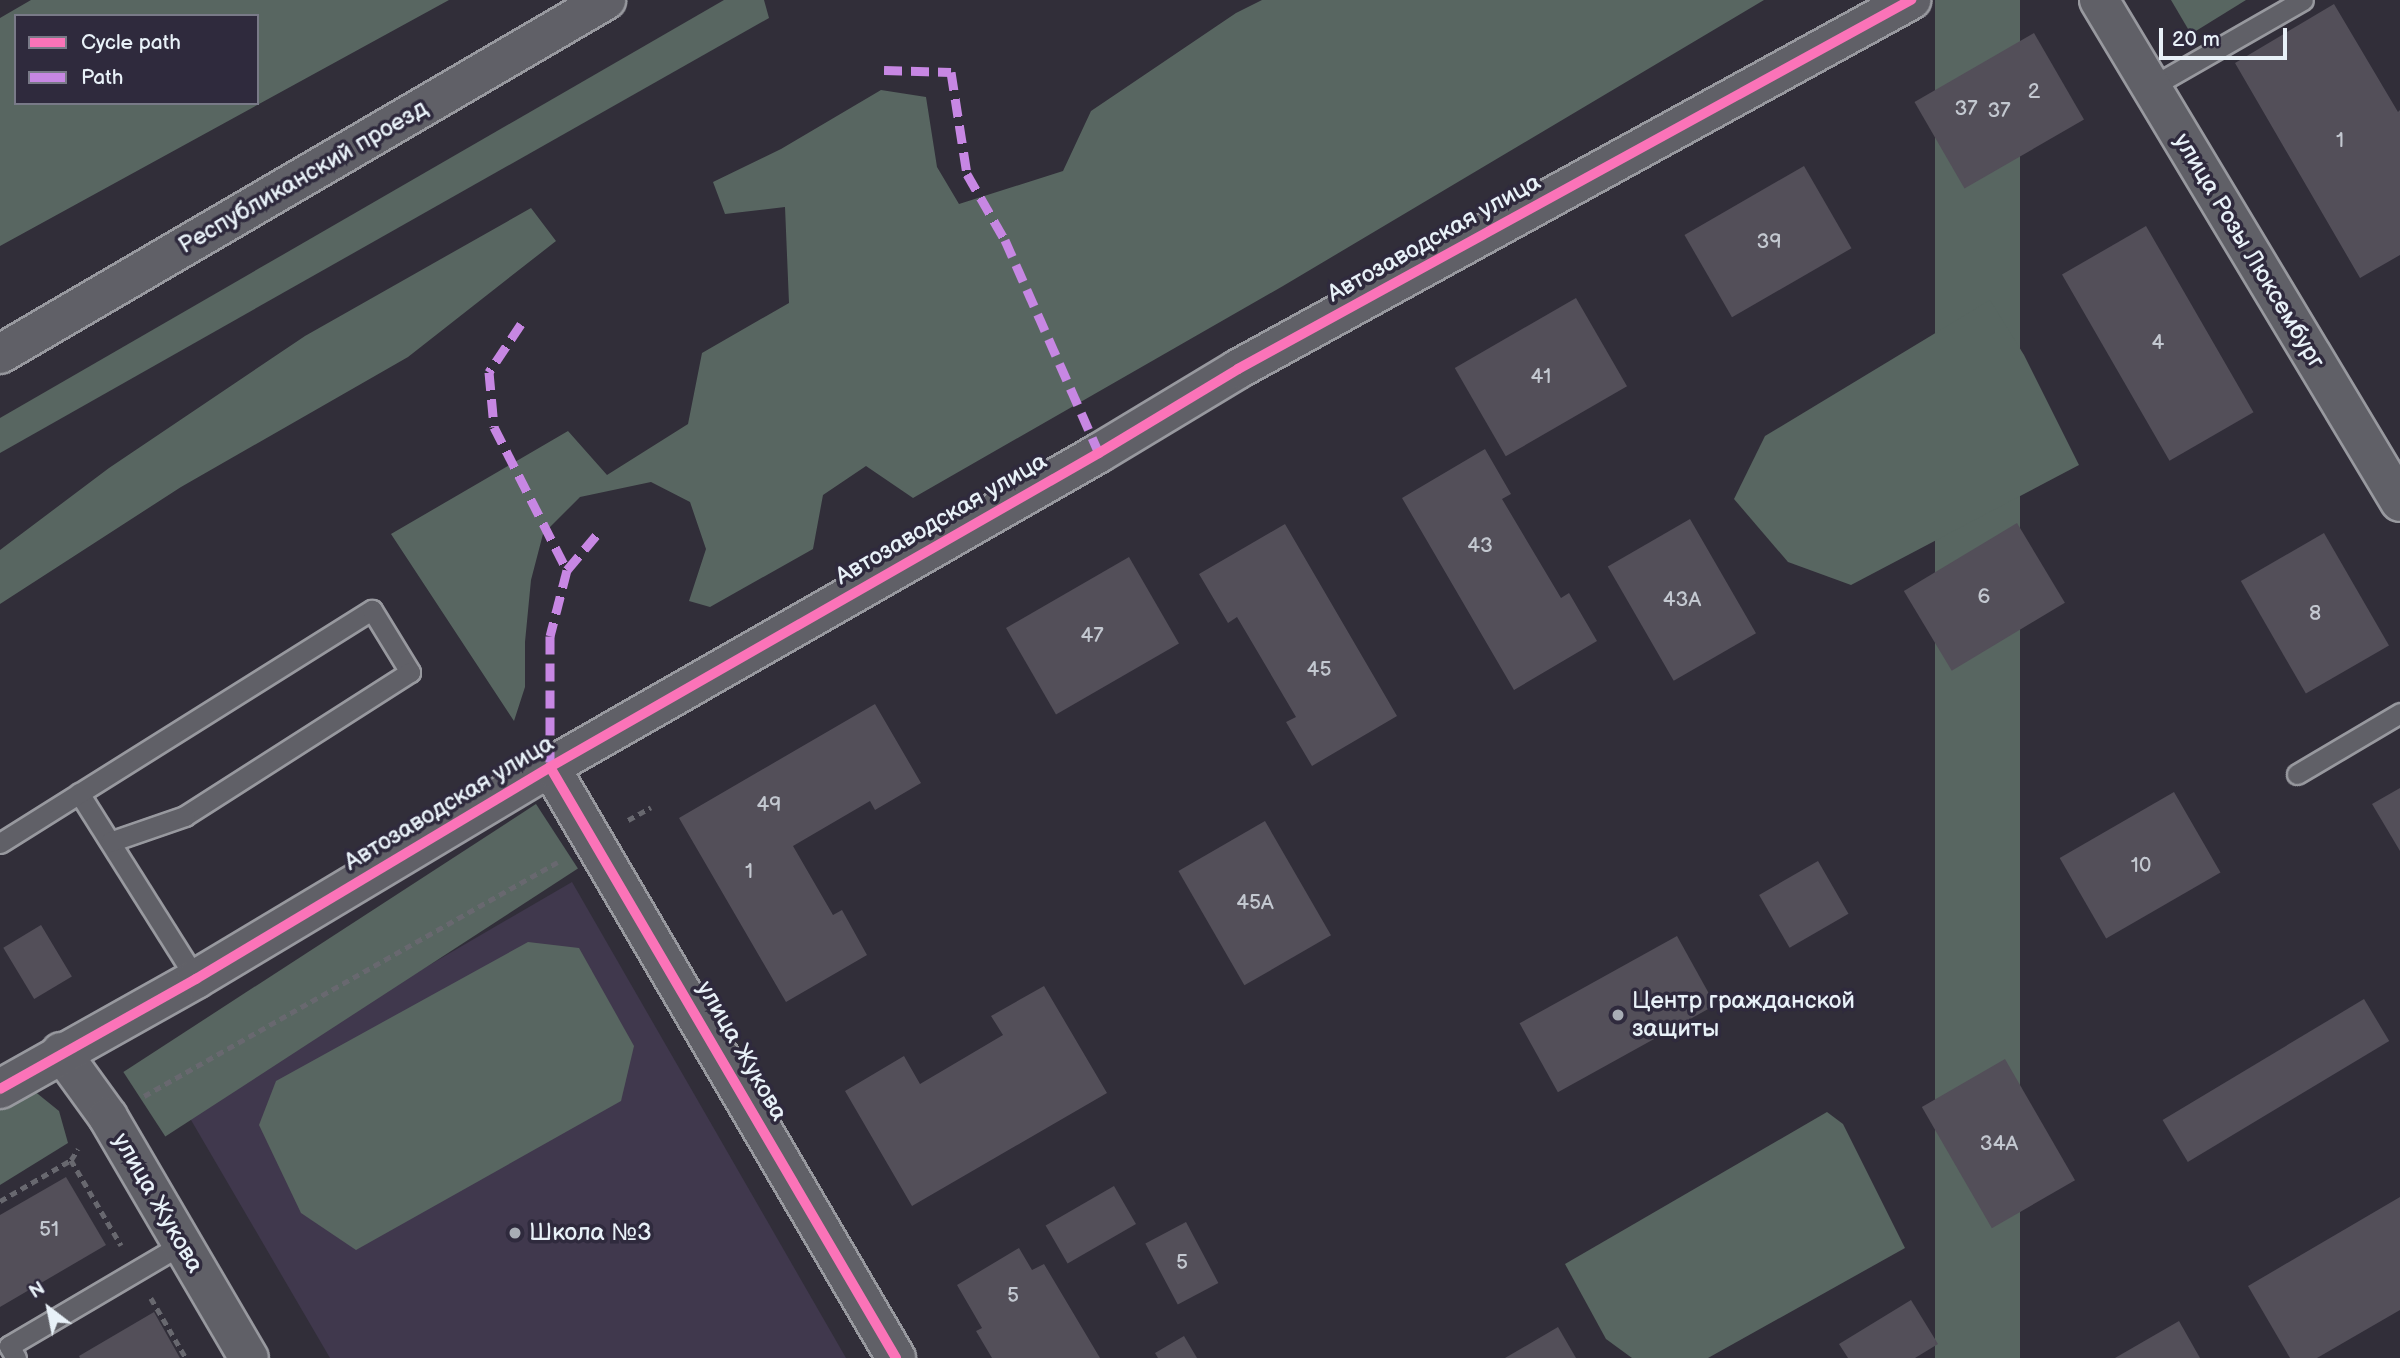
<!DOCTYPE html>
<meta charset="utf-8">
<style>
body{margin:0}
#map{position:relative;width:2400px;height:1358px;overflow:hidden;background:#312e39;font-family:"Balsamiq Sans",sans-serif}
div>[style]{position:absolute}
.built>*{inset:0;background:#40384d}
.green>*{inset:0;background:#586661;transform-origin:0 0}
.building>*{inset:0;background:#534f59;transform-origin:0 0}
.path>*{height:4.5px;margin-top:-2.25px;transform-origin:0;background:repeating-linear-gradient(90deg,#68686f 0 7px,transparent 0 12px)}
.roads{filter:drop-shadow(2px 0 #98999f) drop-shadow(-2px 0 #98999f) drop-shadow(0 2px #98999f) drop-shadow(0 -2px #98999f)}
.service>*{height:19px;margin:-9.5px;padding:0 9.5px;transform-origin:9.5px;border-radius:9.5px;background:#606067}
.minor>*{height:38px;margin:-19px;padding:0 19px;transform-origin:19px;border-radius:19px;background:#606067}
.secondary>*{height:38px;margin:-19px;padding:0 19px;transform-origin:19px;border-radius:19px;background:#606067}
.quiet>*{height:9px;margin-top:-4.5px;transform-origin:0;background:repeating-linear-gradient(90deg,#c787e3 0 18px,transparent 0 27px)}
.cycleway>*{height:10px;margin:-5px;padding:0 5px;transform-origin:5px;border-radius:5px;background:#fb73b8}
.dots>*{width:19px;height:19px;translate:-50% -50%;box-sizing:border-box;border:4px solid #2f2a3d;border-radius:50%}
span{translate:-50% -50%;white-space:nowrap;text-align:center;line-height:1.15;-webkit-text-stroke:7px #2f2a3d;paint-order:stroke}
.number-label{font-size:21px;color:#c3c8d0}
.number-label span{-webkit-text-stroke-width:0}
.street-label{font-size:24px;color:#e8f1f8}
.poi-label{font-size:24px;color:#e8f1f8}
.left{translate:0 -50%;text-align:left}
.legend{position:absolute;left:14px;top:14px;width:245px;height:91px;box-sizing:border-box;background:#2f2a3d;border:2px solid #797a88;margin:0;padding:9px 12px;list-style:none;font-size:21px;color:#e8f1f8}
.legend li{display:flex;align-items:center;gap:14px;height:35px}
.legend b{width:35px;border:2px solid #797a88}
.north{position:absolute;left:14px;top:1274px;width:70px;height:70px;-webkit-text-stroke:5px #2f2a3d;paint-order:stroke;rotate:328deg;font-size:19px;font-weight:700;line-height:28px;text-align:center;color:#e8f1f8}
.north::after{content:'';display:block;margin:auto;width:24px;height:32px;background:#e8f1f8;clip-path:polygon(50% 0,100% 100%,50% 72%,0 100%)}
.scale{position:absolute;left:2159px;top:28px;width:128px;height:32px;box-sizing:border-box;border:4px solid #e8f1f8;border-top:0;padding-left:9px;font-size:21px;line-height:24px;white-space:nowrap;color:#e8f1f8;-webkit-text-stroke:5px #2f2a3d;paint-order:stroke}
</style>
<div id="map">
<div class="built">
<div style="clip-path:polygon(572px 882px,846px 1358px,330px 1358px,184px 1108px)"></div>
</div>
<div class="green">
<div style="clip-path:polygon(evenodd,31px 0,449px 0,0 246px,0 18px,31px 0,16px 16px,257px 16px,257px 103px,16px 103px,16px 16px)"></div>
<div style="clip-path:polygon(724px 0,764px 0,769px 18px,0 453px,0 418px)"></div>
<div style="clip-path:polygon(1262px 0,1764px 0,1283px 286px,913px 498px,866px 466px,823px 495px,813px 549px,710px 607px,689px 601px,706px 549px,690px 502px,651px 482px,580px 497px,543px 534px,531px 580px,525px 642px,525px 687px,514px 721px,391px 534px,568px 431px,607px 475px,688px 424px,702px 353px,789px 303px,785px 207px,725px 214px,713px 182px,781px 149px,881px 90px,926px 97px,937px 167px,959px 204px,1063px 171px,1091px 111px,1236px 13px)"></div>
<div style="left:1935px;top:0;width:85px;height:1521px"></div>
<div style="clip-path:polygon(2171px 0,2246px 0,2191px 34px)"></div>
<div style="clip-path:polygon(531px 208px,556px 241px,408px 357px,181px 487px,0 604px,0 550px,109px 468px,305px 336px)"></div>
<div style="clip-path:polygon(1990px 300px,2024px 355px,2079px 465px,1851px 585px,1788px 562px,1734px 499px,1765px 436px)"></div>
<div style="left:536px;top:804px;width:77px;height:492px;rotate:57deg"></div>
<div style="clip-path:polygon(528px 942px,579px 948px,634px 1046px,621px 1101px,356px 1250px,301px 1213px,259px 1125px,276px 1081px)"></div>
<div style="clip-path:polygon(33px 1090px,59px 1111px,68px 1143px,0 1185px,0 1109px)"></div>
<div style="clip-path:polygon(1827px 1112px,1843px 1124px,1905px 1248px,1708px 1358px,1632px 1358px,1606px 1339px,1565px 1264px)"></div>
</div>
<div class="building">
<div style="clip-path:polygon(2334px 4px,2398px 112px,2400px 110px,2400px 255px,2360px 278px,2235px 63px)"></div>
<div style="left:2034px;top:33px;width:100px;height:138px;rotate:60deg"></div>
<div style="left:1804px;top:166px;width:95px;height:138px;rotate:60deg"></div>
<div style="left:2146px;top:226px;width:215px;height:97px;rotate:60deg"></div>
<div style="left:1576px;top:298px;width:102px;height:140px;rotate:60deg"></div>
<div style="clip-path:polygon(1485px 449px,1511px 494px,1502px 499px,1561px 598px,1569px 593px,1597px 641px,1514px 690px,1402px 498px)"></div>
<div style="left:1690px;top:519px;width:132px;height:95px;rotate:60deg"></div>
<div style="left:2017px;top:523px;width:93px;height:132px;rotate:59deg"></div>
<div style="clip-path:polygon(1285px 524px,1397px 716px,1312px 766px,1286px 722px,1296px 717px,1237px 617px,1228px 623px,1199px 574px)"></div>
<div style="left:2324px;top:533px;width:130px;height:96px;rotate:60deg"></div>
<div style="left:1129px;top:557px;width:100px;height:142px;rotate:60deg"></div>
<div style="clip-path:polygon(875px 704px,921px 783px,875px 810px,870px 801px,793px 846px,833px 915px,842px 910px,867px 955px,786px 1002px,679px 818px)"></div>
<div style="clip-path:polygon(2400px 788px,2400px 851px,2372px 804px)"></div>
<div style="left:2174px;top:792px;width:93px;height:132px;rotate:60deg"></div>
<div style="left:1265px;top:821px;width:132px;height:100px;rotate:60deg"></div>
<div style="left:1818px;top:861px;width:61px;height:68px;rotate:60deg"></div>
<div style="left:41px;top:925px;width:60px;height:44px;rotate:59deg"></div>
<div style="left:1677px;top:936px;width:79px;height:180px;rotate:61deg"></div>
<div style="clip-path:polygon(1044px 986px,1107px 1093px,912px 1206px,845px 1091px,904px 1056px,920px 1084px,1003px 1035px,991px 1016px)"></div>
<div style="left:2364px;top:999px;width:49px;height:235px;rotate:59deg"></div>
<div style="left:2005px;top:1059px;width:140px;height:96px;rotate:60deg"></div>
<div style="clip-path:polygon(66px 1177px,106px 1245px,0 1307px,0 1215px)"></div>
<div style="left:1114px;top:1186px;width:44px;height:79px;rotate:60deg"></div>
<div style="clip-path:polygon(2400px 1197px,2400px 1310px,2317px 1358px,2290px 1358px,2248px 1286px)"></div>
<div style="left:1186px;top:1222px;width:69px;height:46px;rotate:62deg"></div>
<div style="clip-path:polygon(1019px 1248px,1032px 1270px,1044px 1264px,1100px 1358px,992px 1358px,976px 1331px,982px 1328px,957px 1285px)"></div>
<div style="clip-path:polygon(1911px 1300px,1938px 1344px,1915px 1358px,1848px 1358px,1839px 1344px)"></div>
<div style="clip-path:polygon(154px 1312px,180px 1358px,80px 1358px,79px 1356px)"></div>
<div style="clip-path:polygon(2179px 1321px,2200px 1358px,2115px 1358px)"></div>
<div style="clip-path:polygon(1558px 1327px,1576px 1358px,1505px 1358px)"></div>
<div style="clip-path:polygon(1184px 1336px,1197px 1358px,1158px 1358px,1155px 1353px)"></div>
</div>
<div class="path">
<div style="left:628px;top:820px;width:26px;rotate:-29deg"></div>
<div style="left:144px;top:1096px;width:475px;rotate:-29.5deg"></div>
<div style="left:71px;top:1160px;width:13px;rotate:-58deg"></div>
<div style="left:0;top:1201px;width:82px;rotate:-30deg"></div>
<div style="left:71px;top:1160px;width:99px;rotate:59.5deg"></div>
<div style="left:151px;top:1298px;width:69px;rotate:59.7deg"></div>
</div>
<div class="roads">
<div class="service">
<div style="left:2151px;top:87px;width:175px;rotate:-29.8deg"></div>
<div style="left:2297px;top:774px;width:120px;rotate:-30.6deg"></div>
<div style="left:79px;top:793px;width:220px;rotate:57.8deg"></div>
<div style="left:0;top:843px;width:439px;rotate:-32.1deg"></div>
<div style="left:372px;top:610px;width:73px;rotate:58.5deg"></div>
<div style="left:410px;top:672px;width:267px;rotate:147.4deg"></div>
<div style="left:185px;top:816px;width:79px;rotate:160.9deg"></div>
<div style="left:16px;top:1358px;width:14px;rotate:-120deg"></div>
<div style="left:9px;top:1346px;width:201px;rotate:-30.5deg"></div>
</div>
<div class="minor">
<div style="left:2099px;top:0;width:585px;rotate:59.05deg"></div>
<div style="left:550px;top:767px;width:685px;rotate:59.65deg"></div>
<div style="left:61px;top:1052px;width:80px;rotate:54.1deg"></div>
<div style="left:108px;top:1117px;width:279px;rotate:59.7deg"></div>
<div style="left:0;top:1089px;width:225px;rotate:-29.3deg"></div>
<div style="left:196px;top:979px;width:413px;rotate:-30.9deg"></div>
<div style="left:550px;top:767px;width:632px;rotate:-29.77deg"></div>
<div style="left:1099px;top:453px;width:162px;rotate:-31.1deg"></div>
<div style="left:1238px;top:369px;width:768px;rotate:-28.74deg"></div>
</div>
<div class="secondary">
<div style="left:0;top:354px;width:702px;rotate:-30.29deg"></div>
</div>
</div>
<div class="quiet">
<div style="left:884px;top:70px;width:67px;rotate:1.7deg"></div>
<div style="left:951px;top:72px;width:103px;rotate:81.1deg"></div>
<div style="left:967px;top:174px;width:76px;rotate:60.1deg"></div>
<div style="left:1005px;top:240px;width:233px;rotate:66.2deg"></div>
<div style="left:521px;top:324px;width:58px;rotate:123.7deg"></div>
<div style="left:489px;top:372px;width:55px;rotate:84.8deg"></div>
<div style="left:494px;top:427px;width:161px;rotate:63deg"></div>
<div style="left:567px;top:570px;width:68px;rotate:104.4deg"></div>
<div style="left:550px;top:636px;width:131px;rotate:90deg"></div>
<div style="left:567px;top:570px;width:50px;rotate:-49.9deg"></div>
</div>
<div class="cycleway">
<div style="left:550px;top:767px;width:685px;rotate:59.65deg"></div>
<div style="left:0;top:1089px;width:225px;rotate:-29.3deg"></div>
<div style="left:196px;top:979px;width:413px;rotate:-30.9deg"></div>
<div style="left:550px;top:767px;width:632px;rotate:-29.77deg"></div>
<div style="left:1099px;top:453px;width:162px;rotate:-31.1deg"></div>
<div style="left:1238px;top:369px;width:768px;rotate:-28.74deg"></div>
</div>
<div class="dots">
<div style="left:1618px;top:1015px;background:#a8adb5"></div>
<div style="left:515px;top:1233px;background:#a8adb5"></div>
</div>
<div class="number-label">
<span style="left:2034px;top:92px">2</span>
<span style="left:1966px;top:109px">37</span>
<span style="left:1999px;top:111px">37</span>
<span style="left:2340px;top:141px">1</span>
<span style="left:1769px;top:242px">39</span>
<span style="left:2158px;top:343px">4</span>
<span style="left:1541px;top:377px">41</span>
<span style="left:1480px;top:546px">43</span>
<span style="left:1984px;top:597px">6</span>
<span style="left:1682px;top:600px">43А</span>
<span style="left:2315px;top:614px">8</span>
<span style="left:1092px;top:636px">47</span>
<span style="left:1319px;top:670px">45</span>
<span style="left:769px;top:805px">49</span>
<span style="left:2141px;top:866px">10</span>
<span style="left:749px;top:872px">1</span>
<span style="left:1255px;top:903px">45А</span>
<span style="left:1999px;top:1144px">34А</span>
<span style="left:49px;top:1230px">51</span>
<span style="left:1182px;top:1263px">5</span>
<span style="left:1013px;top:1296px">5</span>
</div>
<div class="street-label">
<span style="left:303px;top:177px;rotate:-30deg">Республиканский проезд</span>
<span style="left:1434px;top:238px;rotate:-29deg">Автозаводская улица</span>
<span style="left:2249px;top:251px;rotate:59deg">улица Розы Люксембург</span>
<span style="left:941px;top:519px;rotate:-30deg">Автозаводская улица</span>
<span style="left:449px;top:803px;rotate:-31deg">Автозаводская улица</span>
<span style="left:742px;top:1051px;rotate:60deg">улица Жукова</span>
<span style="left:158px;top:1203px;rotate:60deg">улица Жукова</span>
</div>
<div class="poi-label">
<span class="left" style="left:1632px;top:1015px">Центр гражданской<br>защиты</span>
<span class="left" style="left:529px;top:1233px">Школа №3</span>
</div>
<ul class="legend">
<li><b style="height:9px;background:#fb73b8"></b>Cycle path</li>
<li><b style="height:9px;background:#c787e3"></b>Path</li>
</ul>
<div class="north">N</div>
<div class="scale">20 m</div>
</div>
